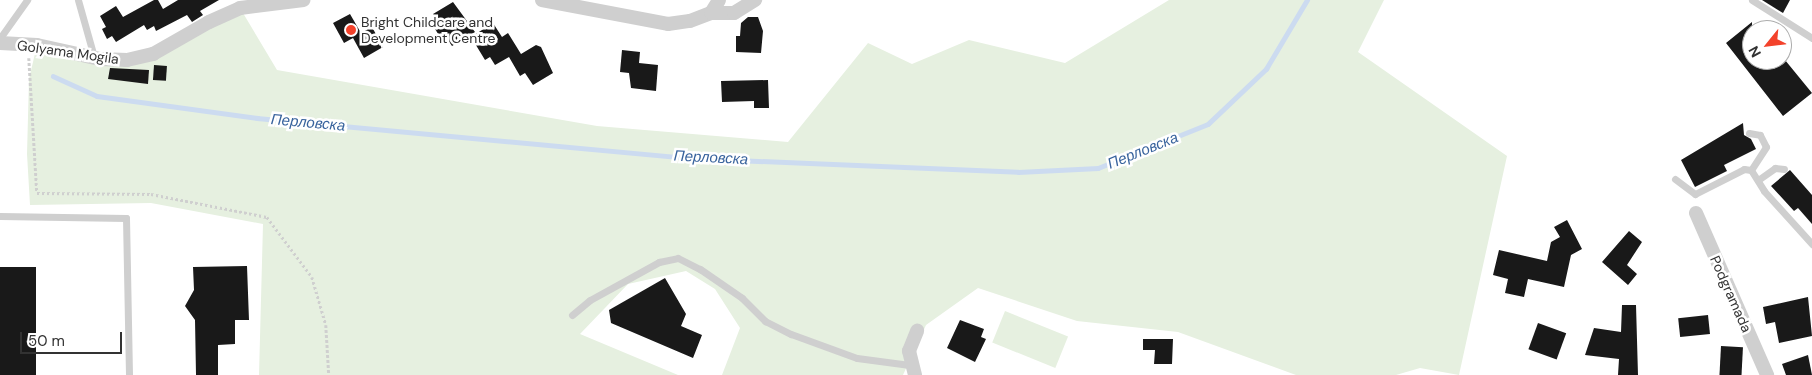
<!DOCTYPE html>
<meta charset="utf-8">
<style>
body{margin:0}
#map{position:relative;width:1812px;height:375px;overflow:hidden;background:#fff;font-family:"DM Sans",sans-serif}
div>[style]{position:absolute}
.green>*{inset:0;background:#e6f0e0;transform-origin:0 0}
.stream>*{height:4.5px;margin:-2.25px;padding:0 2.25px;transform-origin:2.25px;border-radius:2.25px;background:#ccdbf0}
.building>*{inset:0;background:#191919;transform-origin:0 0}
.path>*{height:2.5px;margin-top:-1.25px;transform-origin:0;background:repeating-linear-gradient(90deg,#cfcfcf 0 2.5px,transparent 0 5px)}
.service>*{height:7px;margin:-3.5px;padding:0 3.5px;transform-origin:3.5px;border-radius:3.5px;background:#cfcfcf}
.minor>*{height:14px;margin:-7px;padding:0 7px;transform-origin:7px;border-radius:7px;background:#cfcfcf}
.dots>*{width:14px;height:14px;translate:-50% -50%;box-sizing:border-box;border:2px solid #fff;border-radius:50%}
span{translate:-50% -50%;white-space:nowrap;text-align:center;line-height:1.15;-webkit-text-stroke:5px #fff;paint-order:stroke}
.poi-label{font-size:14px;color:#323232}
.left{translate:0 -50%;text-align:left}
.street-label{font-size:14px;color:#323232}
.water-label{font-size:15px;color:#38639d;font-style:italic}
.north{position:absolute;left:1742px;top:20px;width:50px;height:50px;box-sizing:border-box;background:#fff;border:1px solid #adadad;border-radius:50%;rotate:241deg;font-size:14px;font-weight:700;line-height:20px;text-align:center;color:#323232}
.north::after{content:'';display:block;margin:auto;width:18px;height:22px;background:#f3422b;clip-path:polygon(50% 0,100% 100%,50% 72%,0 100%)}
.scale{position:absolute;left:20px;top:332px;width:102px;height:22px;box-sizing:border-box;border:2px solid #323232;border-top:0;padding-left:6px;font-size:15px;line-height:18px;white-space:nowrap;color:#323232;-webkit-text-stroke:4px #fff;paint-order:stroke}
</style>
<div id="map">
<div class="green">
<div style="clip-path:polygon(1169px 0,1384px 0,1358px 52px,1507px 156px,1459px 375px,1420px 368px,1396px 375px,1296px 375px,1178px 332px,1077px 321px,978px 288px,926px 325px,903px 375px,722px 375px,740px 328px,715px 289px,686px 271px,628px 284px,580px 334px,678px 375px,259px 375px,263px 224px,151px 203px,30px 205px,27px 154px,29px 79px,37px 45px,127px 60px,240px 8px,277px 70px,597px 126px,788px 142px,868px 43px,912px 64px,969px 40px,1065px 63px)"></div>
<div style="left:1005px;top:311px;width:68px;height:34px;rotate:22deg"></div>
</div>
<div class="stream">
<div style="left:53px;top:76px;width:48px;rotate:24.4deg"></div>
<div style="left:97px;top:96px;width:162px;rotate:7.8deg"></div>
<div style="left:257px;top:118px;width:434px;rotate:5.3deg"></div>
<div style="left:689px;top:158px;width:329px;rotate:2.4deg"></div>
<div style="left:1018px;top:172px;width:80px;rotate:-2.9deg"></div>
<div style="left:1098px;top:168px;width:118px;rotate:-21.8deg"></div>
<div style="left:1208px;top:124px;width:80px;rotate:-43.5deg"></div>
<div style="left:1266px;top:69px;width:80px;rotate:-59.3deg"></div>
</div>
<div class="building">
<div style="clip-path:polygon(154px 0,158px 0,163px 9px,178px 0,219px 0,200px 11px,203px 15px,192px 22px,187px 15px,156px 31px,154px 26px,147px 30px,144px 25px,116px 42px,112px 36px,107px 39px,102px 29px,106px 27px,100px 16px,116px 6px,123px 17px)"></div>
<div style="clip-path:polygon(1762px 0,1790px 0,1783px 13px)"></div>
<div style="clip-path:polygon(453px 2px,475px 32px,452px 46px,446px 37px,442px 40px,435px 29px,440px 26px,433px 14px)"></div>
<div style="clip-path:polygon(350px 14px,361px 33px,372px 27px,383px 47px,364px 58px,353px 38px,344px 43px,333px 23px)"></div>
<div style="clip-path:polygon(748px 17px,758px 17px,763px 31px,761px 53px,736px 52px,736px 36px,740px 36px,741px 23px)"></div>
<div style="clip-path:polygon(1752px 22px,1752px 60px,1785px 60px,1812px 93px,1783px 116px,1726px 43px)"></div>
<div style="clip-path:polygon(493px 23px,502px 37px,508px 33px,521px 54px,536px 45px,541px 47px,553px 73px,533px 85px,525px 73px,520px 76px,509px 57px,495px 65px,490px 57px,485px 60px,471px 37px)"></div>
<div style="clip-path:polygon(622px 50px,640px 52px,639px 63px,658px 65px,656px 91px,631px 88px,629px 73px,620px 72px)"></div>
<div style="left:154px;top:65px;width:13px;height:15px;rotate:4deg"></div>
<div style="clip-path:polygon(110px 68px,149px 70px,148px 84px,108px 79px)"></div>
<div style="clip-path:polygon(768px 80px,769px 108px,754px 108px,754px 101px,722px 102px,721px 81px)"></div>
<div style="clip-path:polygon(1743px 123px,1744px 135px,1751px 139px,1756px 149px,1724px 165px,1727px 171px,1695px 187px,1681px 160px)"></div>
<div style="clip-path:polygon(1790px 170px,1812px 195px,1812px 224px,1798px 208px,1794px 211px,1771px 186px)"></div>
<div style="clip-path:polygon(1567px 220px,1582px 249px,1571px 255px,1564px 287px,1528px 279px,1524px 297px,1505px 293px,1508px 279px,1493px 275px,1499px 250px,1547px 261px,1551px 242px,1560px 237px,1554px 227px)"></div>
<div style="clip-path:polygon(1629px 231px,1642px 242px,1627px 265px,1637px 274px,1628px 285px,1602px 262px)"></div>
<div style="clip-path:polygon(247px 266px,249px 320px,235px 320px,235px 344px,218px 345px,218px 375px,196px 375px,195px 320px,185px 306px,194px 290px,193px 267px)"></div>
<div style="left:0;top:267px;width:36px;height:108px"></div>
<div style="clip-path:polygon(665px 278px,686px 314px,681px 326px,702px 335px,693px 358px,611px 323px,609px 310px)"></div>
<div style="clip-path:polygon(1808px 297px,1812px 336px,1779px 343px,1775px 322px,1766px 324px,1763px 307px)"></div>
<div style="clip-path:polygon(1622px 305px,1636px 305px,1638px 375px,1618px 375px,1619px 359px,1585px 355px,1594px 328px,1621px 332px)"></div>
<div style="left:1708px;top:315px;width:19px;height:30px;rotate:84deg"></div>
<div style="clip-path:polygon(960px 320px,984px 329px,981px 337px,986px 339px,975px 362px,947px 348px)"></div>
<div style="left:1538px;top:323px;width:30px;height:28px;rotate:20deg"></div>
<div style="clip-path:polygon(1143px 339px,1173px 339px,1172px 364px,1154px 364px,1155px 350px,1143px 350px)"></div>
<div style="left:1721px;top:346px;width:22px;height:29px;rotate:3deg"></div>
<div style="clip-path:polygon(1808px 355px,1812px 375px,1786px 375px,1782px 364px)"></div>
</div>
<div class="path">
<div style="left:29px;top:58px;width:135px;rotate:86.6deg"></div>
<div style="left:37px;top:193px;width:114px;rotate:0.5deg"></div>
<div style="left:151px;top:194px;width:118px;rotate:11.2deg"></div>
<div style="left:267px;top:217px;width:75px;rotate:53.1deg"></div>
<div style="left:312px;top:277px;width:50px;rotate:73.7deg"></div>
<div style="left:326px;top:325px;width:50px;rotate:86.6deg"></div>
</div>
<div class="service">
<div style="left:78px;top:0;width:59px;rotate:74.3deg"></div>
<div style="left:1752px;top:0;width:71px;rotate:32.3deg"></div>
<div style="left:0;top:38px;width:47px;rotate:-54.6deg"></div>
<div style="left:1749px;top:133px;width:11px;rotate:10deg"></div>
<div style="left:1760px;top:135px;width:13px;rotate:63deg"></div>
<div style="left:1766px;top:147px;width:27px;rotate:123deg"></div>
<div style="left:1675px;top:179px;width:25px;rotate:37deg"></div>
<div style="left:1695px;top:194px;width:55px;rotate:-27deg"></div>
<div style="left:1744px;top:169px;width:7px;rotate:8deg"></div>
<div style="left:1751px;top:170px;width:25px;rotate:58deg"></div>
<div style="left:1764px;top:191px;width:72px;rotate:47.8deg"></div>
<div style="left:1758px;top:180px;width:21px;rotate:-35deg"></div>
<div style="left:1775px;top:168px;width:9px;rotate:6deg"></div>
<div style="left:0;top:216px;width:126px;rotate:0.9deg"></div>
<div style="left:126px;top:218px;width:157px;rotate:88.9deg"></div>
<div style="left:572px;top:315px;width:23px;rotate:-40deg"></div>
<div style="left:590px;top:300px;width:79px;rotate:-28.8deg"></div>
<div style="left:659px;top:262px;width:19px;rotate:-12deg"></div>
<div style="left:678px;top:258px;width:25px;rotate:27deg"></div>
<div style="left:700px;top:269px;width:51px;rotate:34.6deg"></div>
<div style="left:742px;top:298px;width:33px;rotate:45deg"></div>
<div style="left:765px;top:321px;width:29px;rotate:27deg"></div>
<div style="left:791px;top:334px;width:70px;rotate:20deg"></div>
<div style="left:857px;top:358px;width:53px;rotate:7.5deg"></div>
</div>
<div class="minor">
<div style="left:542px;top:0;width:128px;rotate:10.8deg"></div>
<div style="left:668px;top:24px;width:22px;rotate:-8deg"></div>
<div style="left:690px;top:21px;width:22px;rotate:-21deg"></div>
<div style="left:711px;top:13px;width:15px;rotate:-58deg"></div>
<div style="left:711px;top:13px;width:23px"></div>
<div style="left:734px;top:13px;width:25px;rotate:-32deg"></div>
<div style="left:0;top:43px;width:37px;rotate:3deg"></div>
<div style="left:37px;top:45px;width:65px;rotate:12.5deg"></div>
<div style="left:100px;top:59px;width:27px;rotate:2deg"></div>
<div style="left:127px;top:60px;width:27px;rotate:-13deg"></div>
<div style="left:153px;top:54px;width:64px;rotate:-29.7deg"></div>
<div style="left:209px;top:22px;width:34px;rotate:-24deg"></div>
<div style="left:240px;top:8px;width:64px;rotate:-7.2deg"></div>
<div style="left:1696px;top:213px;width:177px;rotate:66.3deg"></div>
<div style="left:915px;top:375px;width:25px;rotate:-104deg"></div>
<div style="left:909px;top:351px;width:22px;rotate:-68deg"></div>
</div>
<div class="dots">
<div style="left:351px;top:30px;background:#f3422b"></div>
</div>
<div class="poi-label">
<span class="left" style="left:361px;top:30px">Bright Childcare and<br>Development Centre</span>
</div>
<div class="street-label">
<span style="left:68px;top:52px;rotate:8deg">Golyama Mogila</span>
<span style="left:1731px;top:294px;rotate:66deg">Podgramada</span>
</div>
<div class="water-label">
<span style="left:308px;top:123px;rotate:5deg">Перловска</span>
<span style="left:1143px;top:151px;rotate:-22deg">Перловска</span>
<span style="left:711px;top:158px;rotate:3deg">Перловска</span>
</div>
<div class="north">N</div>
<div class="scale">50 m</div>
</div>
